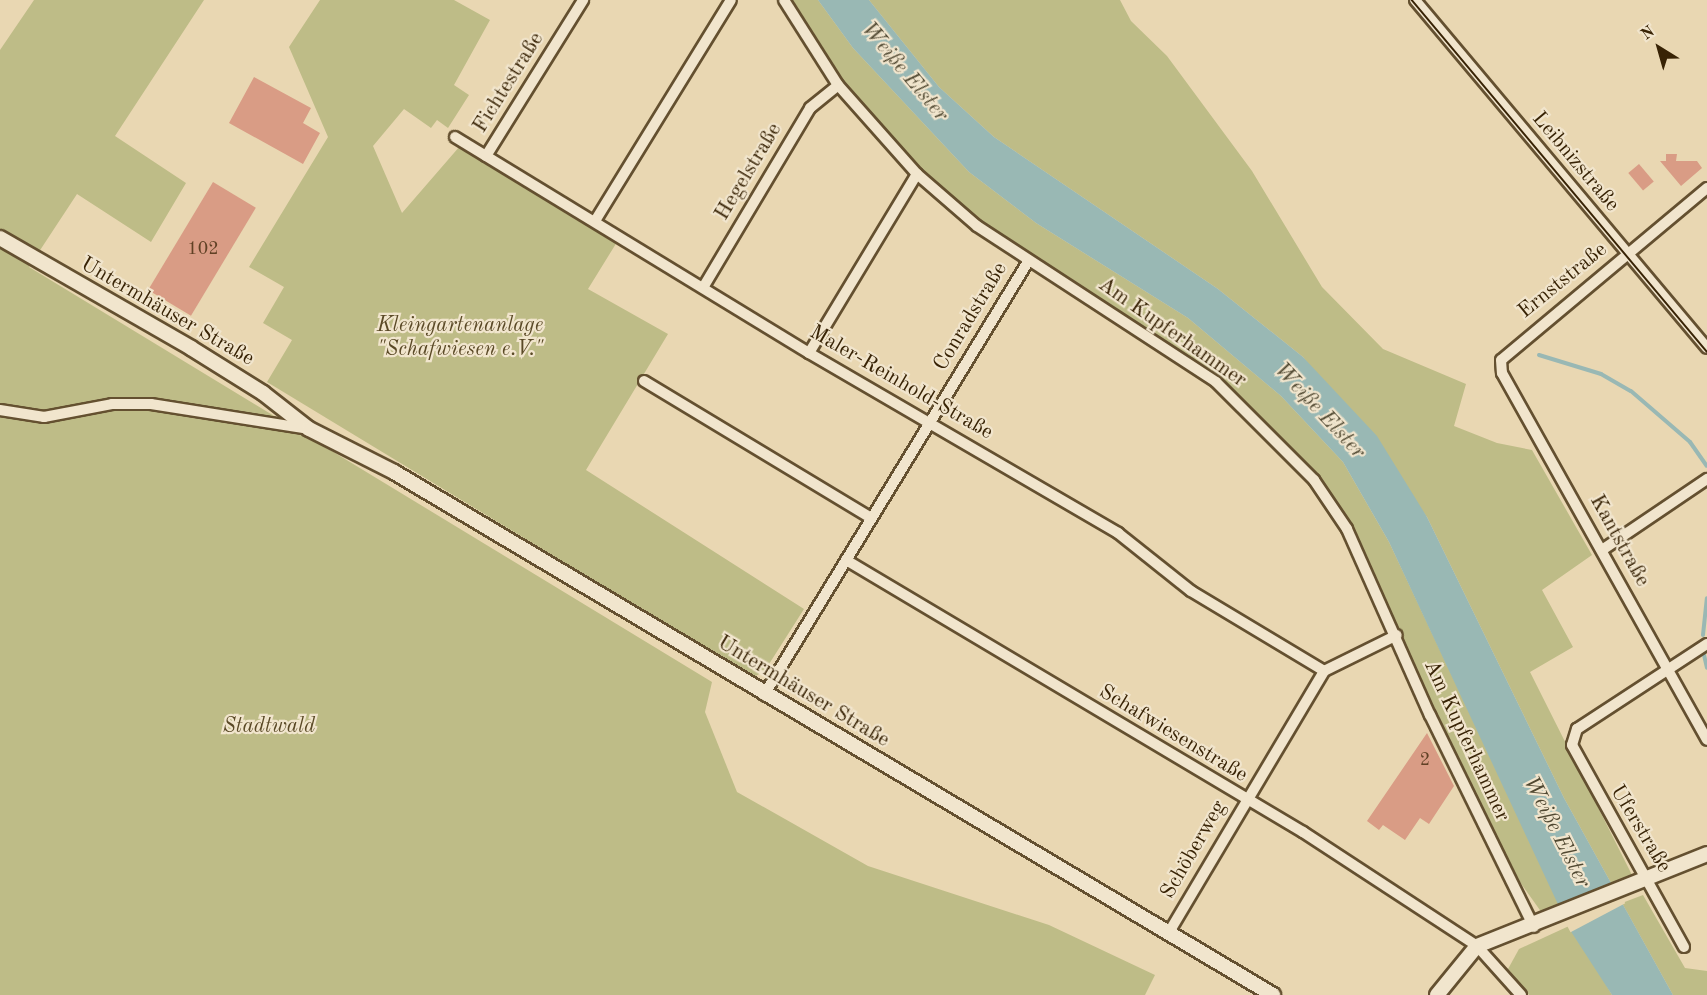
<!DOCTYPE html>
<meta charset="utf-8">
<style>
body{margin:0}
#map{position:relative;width:1707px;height:995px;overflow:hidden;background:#e9d7b2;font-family:"Old Standard TT",serif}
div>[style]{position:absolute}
.green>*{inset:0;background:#bebc87}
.water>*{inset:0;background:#99b8b4}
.pier>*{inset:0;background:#e9d7b2;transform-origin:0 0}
.stream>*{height:4px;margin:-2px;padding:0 2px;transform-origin:2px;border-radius:2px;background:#99b8b4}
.building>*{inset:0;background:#d99c85;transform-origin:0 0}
.roads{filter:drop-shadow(2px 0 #645030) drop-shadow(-2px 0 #645030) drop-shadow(0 2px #645030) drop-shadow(0 -2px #645030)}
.street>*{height:10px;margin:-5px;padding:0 5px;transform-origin:5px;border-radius:5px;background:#f1e5cd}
.secondary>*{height:14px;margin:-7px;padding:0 7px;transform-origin:7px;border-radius:7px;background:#f1e5cd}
.tram>*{height:1.5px;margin:-0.75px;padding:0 0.75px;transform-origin:0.75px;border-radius:0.75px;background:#382305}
span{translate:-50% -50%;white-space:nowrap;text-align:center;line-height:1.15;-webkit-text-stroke:4.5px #f1e5cd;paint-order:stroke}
.number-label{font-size:18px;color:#604125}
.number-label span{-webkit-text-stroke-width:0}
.street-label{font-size:21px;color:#382305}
.park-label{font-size:21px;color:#5a4926;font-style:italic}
.water-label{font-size:22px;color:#504831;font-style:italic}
.north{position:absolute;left:1629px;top:18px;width:60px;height:60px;-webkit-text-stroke:4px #f1e5cd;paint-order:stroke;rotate:323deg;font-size:16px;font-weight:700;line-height:24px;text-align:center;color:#382305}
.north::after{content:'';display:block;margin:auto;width:21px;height:27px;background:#382305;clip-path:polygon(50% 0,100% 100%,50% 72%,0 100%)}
</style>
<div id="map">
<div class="green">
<div style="clip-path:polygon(34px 0,204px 0,115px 136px,186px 183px,151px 242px,77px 194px,29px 267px,712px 682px,705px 712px,737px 792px,868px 866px,1049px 925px,1155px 975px,1145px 995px,0 995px,0 50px)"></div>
<div style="clip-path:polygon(320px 0,454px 0,490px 20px,454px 85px,469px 95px,448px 128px,437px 120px,431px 128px,404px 109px,373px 146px,402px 213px,460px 146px,617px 242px,588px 289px,668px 334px,586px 470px,804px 609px,764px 672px,753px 677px,267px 382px,292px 340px,263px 323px,284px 287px,249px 267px,328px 137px,289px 47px)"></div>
<div style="clip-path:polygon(791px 0,818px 0,853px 48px,969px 172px,1036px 223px,1188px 318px,1281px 396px,1343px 462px,1389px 542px,1560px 905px,1542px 913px,1510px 868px,1434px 715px,1349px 523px,1310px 469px,1259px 415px,1197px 364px,1003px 237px,924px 174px,888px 138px,832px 67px)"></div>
<div style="clip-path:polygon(869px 0,1120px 0,1131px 21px,1167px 56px,1252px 171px,1322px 287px,1383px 349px,1466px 384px,1454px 426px,1497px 443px,1532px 450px,1592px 555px,1542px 590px,1573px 647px,1530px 672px,1632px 875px,1611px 883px,1564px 798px,1427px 517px,1303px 357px,1218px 289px,994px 137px,939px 87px)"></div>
<div style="clip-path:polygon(1643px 895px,1685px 968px,1707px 971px,1707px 995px,1673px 995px,1622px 903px)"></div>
<div style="clip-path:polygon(1569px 926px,1587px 952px,1612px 995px,1529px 995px,1508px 969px,1519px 949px)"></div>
</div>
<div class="water">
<div style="clip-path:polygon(818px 0,869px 0,939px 87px,994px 137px,1218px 289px,1303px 357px,1377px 436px,1427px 517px,1564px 798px,1673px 995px,1612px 995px,1570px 930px,1389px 542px,1343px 462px,1281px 396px,1188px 318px,1036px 223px,969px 172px,853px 48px)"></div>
</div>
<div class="pier">
<div style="left:1614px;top:882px;width:24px;height:62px;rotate:62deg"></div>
</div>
<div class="stream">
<div style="left:1539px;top:355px;width:65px;rotate:17deg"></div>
<div style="left:1601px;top:374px;width:34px;rotate:30deg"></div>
<div style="left:1631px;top:391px;width:78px;rotate:40.8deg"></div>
<div style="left:1690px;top:442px;width:29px;rotate:55deg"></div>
<div style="left:1703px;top:635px;width:37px;rotate:-84deg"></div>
<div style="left:1704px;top:655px;width:13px;rotate:77deg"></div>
</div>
<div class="building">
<div style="clip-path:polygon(254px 77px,311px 108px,303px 123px,320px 133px,303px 164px,229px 123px)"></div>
<div style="clip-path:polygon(1666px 154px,1677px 154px,1676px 161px,1697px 161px,1702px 168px,1681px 186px,1660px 161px,1666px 161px)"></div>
<div style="left:1639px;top:164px;width:23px;height:14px;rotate:50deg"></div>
<div style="left:213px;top:182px;width:50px;height:126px;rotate:31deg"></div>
<div style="clip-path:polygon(1427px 733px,1454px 786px,1429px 824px,1420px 818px,1405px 840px,1383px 825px,1379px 830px,1367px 821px)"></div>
</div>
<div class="roads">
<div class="street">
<div style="left:784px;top:0;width:101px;rotate:57.6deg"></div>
<div style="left:838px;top:85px;width:119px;rotate:48.4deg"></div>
<div style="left:917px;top:174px;width:79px;rotate:40.9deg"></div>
<div style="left:977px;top:226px;width:285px;rotate:33.1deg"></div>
<div style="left:1216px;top:382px;width:139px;rotate:45deg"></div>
<div style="left:1314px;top:480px;width:59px;rotate:56deg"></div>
<div style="left:1347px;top:529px;width:204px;rotate:66deg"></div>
<div style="left:1430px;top:715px;width:236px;rotate:63.9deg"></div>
<div style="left:1415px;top:0;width:454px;rotate:50deg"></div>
<div style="left:455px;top:137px;width:415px;rotate:31.4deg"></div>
<div style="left:809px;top:353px;width:358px;rotate:30.2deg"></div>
<div style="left:1118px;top:533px;width:93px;rotate:38.5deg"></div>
<div style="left:1191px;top:591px;width:155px;rotate:31deg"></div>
<div style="left:486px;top:156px;width:184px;rotate:-58.1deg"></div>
<div style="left:1707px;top:188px;width:268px;rotate:140.1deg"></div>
<div style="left:1501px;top:360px;width:13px;rotate:86deg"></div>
<div style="left:1502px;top:373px;width:420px;rotate:60.8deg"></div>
<div style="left:595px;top:221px;width:259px;rotate:-58.4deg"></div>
<div style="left:704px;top:286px;width:207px;rotate:-59.2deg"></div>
<div style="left:810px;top:108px;width:36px;rotate:-39deg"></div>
<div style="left:809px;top:353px;width:209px;rotate:-58.9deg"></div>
<div style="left:644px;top:381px;width:265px;rotate:31.1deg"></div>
<div style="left:0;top:410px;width:45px;rotate:9deg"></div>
<div style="left:44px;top:417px;width:69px;rotate:-10.8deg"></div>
<div style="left:112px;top:404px;width:39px"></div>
<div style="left:151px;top:404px;width:159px;rotate:9deg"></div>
<div style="left:1602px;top:550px;width:127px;rotate:-34.1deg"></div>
<div style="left:846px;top:560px;width:532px;rotate:30.76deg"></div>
<div style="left:1303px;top:832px;width:208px;rotate:33.2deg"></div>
<div style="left:1477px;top:946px;width:66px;rotate:48.1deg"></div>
<div style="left:764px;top:695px;width:509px;rotate:-58.65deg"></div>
<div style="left:1168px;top:934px;width:306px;rotate:-59.3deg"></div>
<div style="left:1324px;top:671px;width:81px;rotate:-26.3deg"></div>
<div style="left:1684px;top:947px;width:231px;rotate:-119deg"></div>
<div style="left:1572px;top:745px;width:17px;rotate:-73deg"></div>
<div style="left:1577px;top:729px;width:155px;rotate:-33.2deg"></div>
</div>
<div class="secondary">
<div style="left:0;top:238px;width:220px;rotate:29.9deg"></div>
<div style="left:191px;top:348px;width:85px;rotate:32deg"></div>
<div style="left:263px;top:393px;width:58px;rotate:38deg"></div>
<div style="left:309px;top:429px;width:95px;rotate:26.8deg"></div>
<div style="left:394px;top:472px;width:1023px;rotate:30.75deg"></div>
<div style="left:1437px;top:995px;width:63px;rotate:-50.8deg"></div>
<div style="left:1477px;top:946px;width:248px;rotate:-21.8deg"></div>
</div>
</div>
<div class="tram">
<div style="left:1412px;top:0;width:459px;rotate:50deg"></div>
</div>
<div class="number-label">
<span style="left:203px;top:249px">102</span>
<span style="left:1425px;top:760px">2</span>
</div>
<div class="street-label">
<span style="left:509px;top:83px;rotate:-58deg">Fichtestraße</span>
<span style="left:1575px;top:162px;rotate:50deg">Leibnizstraße</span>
<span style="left:749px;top:172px;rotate:-59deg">Hegelstraße</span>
<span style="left:1563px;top:281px;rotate:-39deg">Ernststraße</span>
<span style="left:167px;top:312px;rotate:30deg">Untermhäuser Straße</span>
<span style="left:971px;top:317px;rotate:-59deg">Conradstraße</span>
<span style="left:1172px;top:333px;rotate:35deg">Am Kupferhammer</span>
<span style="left:901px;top:383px;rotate:30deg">Maler-Reinhold-Straße</span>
<span style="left:1619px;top:541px;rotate:61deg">Kantstraße</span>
<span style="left:803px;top:692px;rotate:31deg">Untermhäuser Straße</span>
<span style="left:1173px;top:734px;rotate:31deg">Schafwiesenstraße</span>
<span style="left:1466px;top:741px;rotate:65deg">Am Kupferhammer</span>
<span style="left:1640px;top:829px;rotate:59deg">Uferstraße</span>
<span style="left:1194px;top:850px;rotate:-60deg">Schöberweg</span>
</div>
<div class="park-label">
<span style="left:460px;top:338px">Kleingartenanlage<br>"Schafwiesen e.V."</span>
<span style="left:269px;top:727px">Stadtwald</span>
</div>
<div class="water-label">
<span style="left:904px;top:72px;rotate:50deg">Weiße Elster</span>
<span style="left:1319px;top:411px;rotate:47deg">Weiße Elster</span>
<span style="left:1556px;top:832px;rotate:63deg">Weiße Elster</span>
</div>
<div class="north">N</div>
</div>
